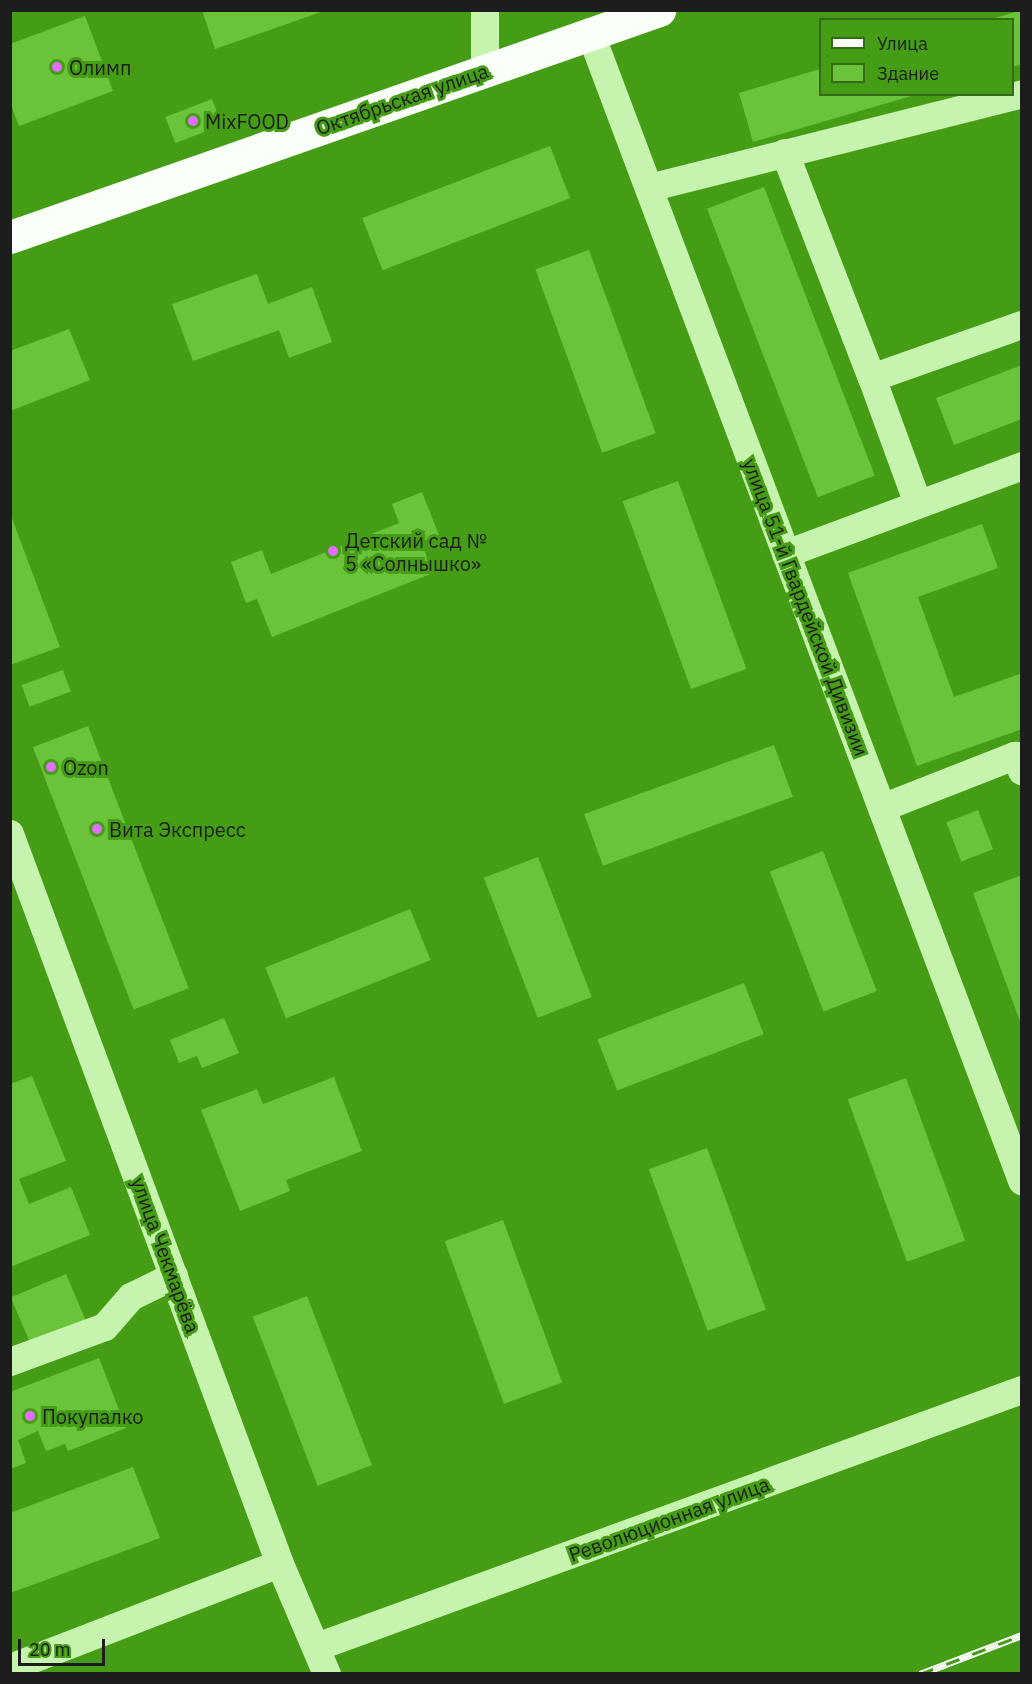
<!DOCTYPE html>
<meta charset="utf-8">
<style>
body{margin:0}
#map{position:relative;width:1032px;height:1684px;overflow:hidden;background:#459d16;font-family:"IBM Plex Sans",sans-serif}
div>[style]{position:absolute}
.building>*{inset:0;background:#6bc33a;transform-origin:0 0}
.minor>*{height:28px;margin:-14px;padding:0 14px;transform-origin:14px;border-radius:14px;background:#c6f3ad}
.major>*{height:33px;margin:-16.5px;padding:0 16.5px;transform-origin:16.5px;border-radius:16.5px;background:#fbfff9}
.rail>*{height:7px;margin-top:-3.5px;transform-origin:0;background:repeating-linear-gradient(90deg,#459d16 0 14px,#fff 0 28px);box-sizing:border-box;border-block:2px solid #fff}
.dots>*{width:16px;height:16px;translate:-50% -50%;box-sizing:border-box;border:3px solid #459d16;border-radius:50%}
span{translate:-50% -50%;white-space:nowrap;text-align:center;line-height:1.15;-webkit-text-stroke:6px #459d16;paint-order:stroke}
.poi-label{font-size:20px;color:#1d1d1d}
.left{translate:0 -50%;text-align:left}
.street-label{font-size:20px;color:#1d1d1d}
.frame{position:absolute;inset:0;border:12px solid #1d1d1d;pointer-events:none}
.legend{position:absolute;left:819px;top:18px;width:195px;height:78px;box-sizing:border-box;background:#459d16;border:2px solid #356a19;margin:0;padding:8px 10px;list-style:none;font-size:18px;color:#1d1d1d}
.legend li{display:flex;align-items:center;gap:12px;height:30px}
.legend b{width:30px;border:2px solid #356a19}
.scale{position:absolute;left:18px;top:1639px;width:87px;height:27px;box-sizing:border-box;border:3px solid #1d1d1d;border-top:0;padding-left:8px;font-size:18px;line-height:21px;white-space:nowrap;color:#1d1d1d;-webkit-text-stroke:4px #459d16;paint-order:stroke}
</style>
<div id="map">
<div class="building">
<div style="clip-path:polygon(202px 10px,324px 10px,324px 11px,215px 49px)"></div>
<div style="clip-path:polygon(1022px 10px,1022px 64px,1012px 67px,1012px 20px,992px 19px)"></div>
<div style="clip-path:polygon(85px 16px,113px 91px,19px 126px,10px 103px,10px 44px)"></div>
<div style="clip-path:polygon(820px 69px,820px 94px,915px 95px,753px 142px,739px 93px)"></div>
<div style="left:212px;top:99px;width:28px;height:50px;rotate:69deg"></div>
<div style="left:550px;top:146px;width:56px;height:201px;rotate:69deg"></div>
<div style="left:764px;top:187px;width:309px;height:61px;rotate:69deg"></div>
<div style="left:589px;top:250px;width:195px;height:57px;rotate:70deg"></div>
<div style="clip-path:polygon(257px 274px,268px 304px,312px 287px,332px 342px,289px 358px,279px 330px,193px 361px,172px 304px)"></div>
<div style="clip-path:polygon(69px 329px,90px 380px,10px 411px,10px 351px)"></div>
<div style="clip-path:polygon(1022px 365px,1022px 419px,954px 445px,936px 398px)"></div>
<div style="left:678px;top:481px;width:200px;height:59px;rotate:70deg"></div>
<div style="clip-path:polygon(422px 492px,439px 535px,421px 542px,433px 573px,272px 637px,257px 599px,246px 603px,231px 562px,262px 550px,271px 574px,399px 523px,392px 504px)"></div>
<div style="clip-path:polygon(10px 513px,60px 647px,10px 665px)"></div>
<div style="clip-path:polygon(982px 524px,998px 568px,918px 597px,954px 697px,1022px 673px,1022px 729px,917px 766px,848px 573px)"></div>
<div style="left:63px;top:670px;width:23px;height:44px;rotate:70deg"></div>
<div style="left:88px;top:726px;width:281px;height:59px;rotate:69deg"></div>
<div style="left:774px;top:745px;width:55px;height:202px;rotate:70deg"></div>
<div style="left:978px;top:810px;width:42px;height:34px;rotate:69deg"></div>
<div style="left:823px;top:851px;width:150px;height:57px;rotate:69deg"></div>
<div style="left:538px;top:857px;width:150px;height:58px;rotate:69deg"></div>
<div style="clip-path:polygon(1022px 875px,1022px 1023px,1021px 1024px,973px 893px)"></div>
<div style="left:410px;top:909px;width:55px;height:156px;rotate:68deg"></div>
<div style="left:744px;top:983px;width:55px;height:157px;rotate:69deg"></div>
<div style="clip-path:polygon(224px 1018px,239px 1053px,202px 1068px,197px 1056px,179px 1063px,170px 1040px)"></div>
<div style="clip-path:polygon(32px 1076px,66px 1161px,19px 1179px,29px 1204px,71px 1187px,90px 1235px,10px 1267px,10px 1084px)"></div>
<div style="clip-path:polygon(334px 1077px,362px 1151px,286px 1180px,290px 1191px,240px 1211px,201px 1110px,257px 1089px,263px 1104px)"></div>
<div style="left:906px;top:1078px;width:173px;height:62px;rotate:70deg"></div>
<div style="left:707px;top:1148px;width:172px;height:62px;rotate:70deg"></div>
<div style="left:503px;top:1220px;width:173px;height:62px;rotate:70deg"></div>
<div style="left:66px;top:1274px;width:52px;height:60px;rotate:67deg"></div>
<div style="left:307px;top:1296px;width:181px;height:58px;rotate:69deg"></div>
<div style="clip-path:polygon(99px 1358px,126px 1428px,68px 1451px,65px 1444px,46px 1451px,38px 1431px,18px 1440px,26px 1463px,10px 1469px,10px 1392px)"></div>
<div style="clip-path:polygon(133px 1467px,160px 1538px,10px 1593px,10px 1513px)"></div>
</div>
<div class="minor">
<div style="left:485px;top:10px;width:59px;rotate:90deg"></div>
<div style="left:590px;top:32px;width:1228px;rotate:69.39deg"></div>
<div style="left:785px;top:153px;width:241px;rotate:68.9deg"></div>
<div style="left:872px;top:378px;width:159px;rotate:-19.5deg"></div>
<div style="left:649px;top:188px;width:385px;rotate:-14.1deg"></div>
<div style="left:872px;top:378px;width:134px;rotate:69.9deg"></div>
<div style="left:786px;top:554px;width:252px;rotate:-20.4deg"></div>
<div style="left:882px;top:808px;width:143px;rotate:-21.4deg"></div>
<div style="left:1015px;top:756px;width:17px;rotate:65deg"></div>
<div style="left:10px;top:834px;width:778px;rotate:69.7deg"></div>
<div style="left:280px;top:1564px;width:120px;rotate:66.9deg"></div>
<div style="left:10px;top:1362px;width:101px;rotate:-20.2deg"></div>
<div style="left:105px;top:1327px;width:40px;rotate:-49deg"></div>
<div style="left:131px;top:1297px;width:48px;rotate:-26deg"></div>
<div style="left:317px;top:1647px;width:750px;rotate:-20.03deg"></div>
<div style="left:10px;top:1668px;width:289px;rotate:-21.1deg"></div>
</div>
<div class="major">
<div style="left:10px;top:237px;width:688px;rotate:-19.28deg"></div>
</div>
<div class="rail">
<div style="left:920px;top:1674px;width:109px;rotate:-20.9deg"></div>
</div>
<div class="dots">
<div style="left:57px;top:67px;background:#e26fff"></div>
<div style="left:193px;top:121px;background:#e26fff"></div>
<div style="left:333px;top:551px;background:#e26fff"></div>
<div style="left:51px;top:767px;background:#e26fff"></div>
<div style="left:97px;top:829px;background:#e26fff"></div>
<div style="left:30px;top:1416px;background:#e26fff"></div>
</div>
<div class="poi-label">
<span class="left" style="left:69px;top:67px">Олимп</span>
<span class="left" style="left:205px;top:121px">MixFOOD</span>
<span class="left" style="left:345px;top:552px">Детский сад №<br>5 «Солнышко»</span>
<span class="left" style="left:63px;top:767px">Ozon</span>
<span class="left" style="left:109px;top:829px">Вита Экспресс</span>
<span class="left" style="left:42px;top:1416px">Покупалко</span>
</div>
<div class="street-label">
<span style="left:402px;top:99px;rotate:-19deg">Октябрьская улица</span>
<span style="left:806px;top:607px;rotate:69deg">улица 51-й Гвардейской Дивизии</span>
<span style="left:166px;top:1255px;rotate:70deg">улица Чекмарёва</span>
<span style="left:669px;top:1519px;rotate:-20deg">Революционная улица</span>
</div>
<div class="frame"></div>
<ul class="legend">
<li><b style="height:8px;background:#fbfff9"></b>Улица</li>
<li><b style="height:16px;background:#6bc33a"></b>Здание</li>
</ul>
<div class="scale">20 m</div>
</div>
